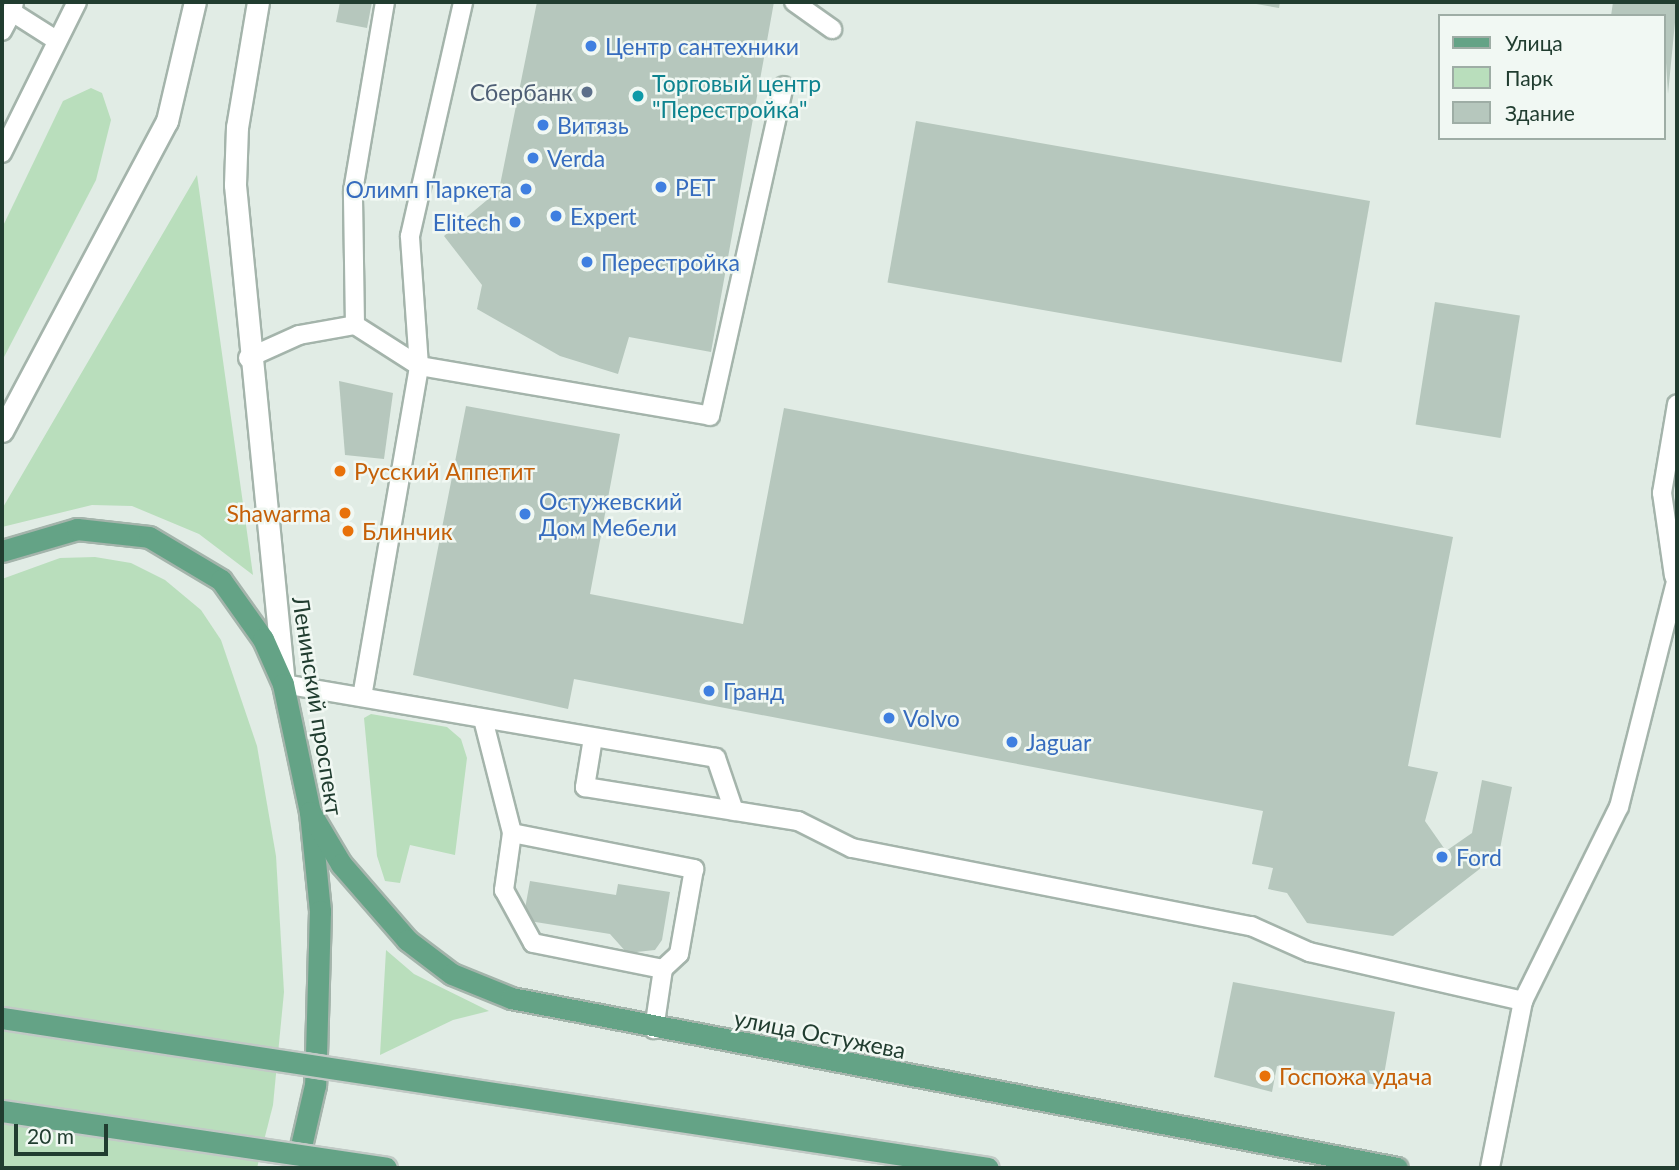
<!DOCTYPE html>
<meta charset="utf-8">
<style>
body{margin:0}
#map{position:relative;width:1679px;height:1170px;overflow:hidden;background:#e1ece5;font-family:Lato,sans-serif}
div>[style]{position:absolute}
.green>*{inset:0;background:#b9debc}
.building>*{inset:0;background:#b6c7bd;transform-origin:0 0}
.roads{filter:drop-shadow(2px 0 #a4b4ab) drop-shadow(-2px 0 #a4b4ab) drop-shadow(0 2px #a4b4ab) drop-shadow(0 -2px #a4b4ab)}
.lane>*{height:18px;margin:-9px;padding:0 9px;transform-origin:9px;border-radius:9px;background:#fff}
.secondary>*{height:21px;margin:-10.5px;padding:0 10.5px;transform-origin:10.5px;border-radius:10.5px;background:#fff}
.primary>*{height:21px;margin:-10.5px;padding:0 10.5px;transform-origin:10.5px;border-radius:10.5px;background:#64a386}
.bridges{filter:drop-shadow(2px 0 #c1c9c5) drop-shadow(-2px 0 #c1c9c5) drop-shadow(0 2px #c1c9c5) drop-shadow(0 -2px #c1c9c5)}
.primary-bridge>*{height:21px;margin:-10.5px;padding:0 10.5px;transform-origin:10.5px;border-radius:10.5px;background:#64a386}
.dots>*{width:19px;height:19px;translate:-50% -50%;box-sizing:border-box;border:4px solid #f1f8f3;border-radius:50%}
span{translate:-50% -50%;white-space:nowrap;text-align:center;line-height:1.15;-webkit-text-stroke:5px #f1f8f3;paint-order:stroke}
.shop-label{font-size:23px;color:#366cbe}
.left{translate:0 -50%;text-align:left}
.right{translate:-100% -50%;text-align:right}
.culture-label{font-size:23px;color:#0d838f}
.service-label{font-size:23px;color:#4e5e75}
.food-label{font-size:23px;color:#c56008}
.street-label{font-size:23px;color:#213d30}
.frame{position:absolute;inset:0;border:4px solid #213d30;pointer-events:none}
.legend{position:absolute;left:1438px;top:14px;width:228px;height:126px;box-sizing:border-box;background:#f1f8f3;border:2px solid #9eada5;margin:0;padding:9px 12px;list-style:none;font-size:21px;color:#213d30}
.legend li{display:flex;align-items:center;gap:14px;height:35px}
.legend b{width:35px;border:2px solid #9eada5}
.scale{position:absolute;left:14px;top:1124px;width:94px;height:32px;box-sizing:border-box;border:4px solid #213d30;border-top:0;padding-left:9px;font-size:21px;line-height:24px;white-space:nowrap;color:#213d30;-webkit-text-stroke:5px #f1f8f3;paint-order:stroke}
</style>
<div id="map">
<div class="green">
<div style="clip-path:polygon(91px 88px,102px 93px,111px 120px,96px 180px,2px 361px,2px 228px,63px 101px)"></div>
<div style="clip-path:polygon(197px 175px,253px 575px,199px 534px,132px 506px,92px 505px,2px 527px,2px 509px)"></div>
<div style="clip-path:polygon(95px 557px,131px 563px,165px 580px,201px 610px,221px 640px,257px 746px,276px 856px,284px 992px,273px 1105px,257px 1168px,2px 1168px,2px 579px,60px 558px)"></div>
<div style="clip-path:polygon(371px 714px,447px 727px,461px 739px,467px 758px,455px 855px,410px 845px,400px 883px,385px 881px,377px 856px,364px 718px)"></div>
<div style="clip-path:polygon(386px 950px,414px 974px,489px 1011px,453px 1020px,380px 1055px)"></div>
</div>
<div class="building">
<div style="clip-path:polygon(340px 2px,372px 2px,367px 28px,336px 22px)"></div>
<div style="clip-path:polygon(537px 2px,774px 2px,711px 352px,629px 337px,618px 374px,560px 356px,477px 309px,482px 285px,444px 236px,499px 190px)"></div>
<div style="clip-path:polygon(1245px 2px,1280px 2px,1279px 8px)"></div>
<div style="clip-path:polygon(1613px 2px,1677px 2px,1668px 94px,1663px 16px,1611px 16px)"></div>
<div style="left:916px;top:121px;width:461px;height:164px;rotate:10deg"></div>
<div style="left:1435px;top:302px;width:86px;height:124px;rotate:9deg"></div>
<div style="clip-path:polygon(339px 381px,393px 393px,384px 459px,345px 455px)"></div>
<div style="clip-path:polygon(466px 406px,620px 434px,590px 594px,743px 624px,784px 408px,1453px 537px,1408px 766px,1438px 772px,1425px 821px,1446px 851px,1472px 833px,1482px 780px,1512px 787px,1499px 854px,1393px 936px,1307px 923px,1287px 893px,1268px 889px,1273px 868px,1252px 864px,1263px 811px,574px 679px,568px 709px,413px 675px)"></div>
<div style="clip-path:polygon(530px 881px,616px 895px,618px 884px,670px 892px,662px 940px,655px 950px,627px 953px,610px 934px,523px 920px)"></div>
<div style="clip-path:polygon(1233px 982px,1395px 1012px,1382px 1086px,1277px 1066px,1272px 1092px,1214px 1077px)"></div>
</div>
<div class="roads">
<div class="lane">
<div style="left:14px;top:2px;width:10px;rotate:101deg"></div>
<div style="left:12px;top:12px;width:52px;rotate:32.5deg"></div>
<div style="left:794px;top:2px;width:47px;rotate:35.4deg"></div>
<div style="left:2px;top:31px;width:21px;rotate:-62deg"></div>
<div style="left:2px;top:153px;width:169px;rotate:-63.6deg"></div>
<div style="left:355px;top:325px;width:134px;rotate:-90.9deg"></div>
<div style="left:353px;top:191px;width:192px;rotate:-80.4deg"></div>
<div style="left:248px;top:358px;width:56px;rotate:-24.3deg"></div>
<div style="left:299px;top:335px;width:57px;rotate:-10.1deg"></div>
<div style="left:355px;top:325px;width:76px;rotate:32.6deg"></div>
<div style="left:419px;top:366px;width:295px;rotate:9.7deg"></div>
<div style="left:710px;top:416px;width:338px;rotate:-77.4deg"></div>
<div style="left:1674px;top:576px;width:84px;rotate:-98.2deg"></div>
<div style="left:1662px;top:493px;width:90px;rotate:-80.4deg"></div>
<div style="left:283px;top:684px;width:439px;rotate:9.7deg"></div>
<div style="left:716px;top:758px;width:56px;rotate:71.2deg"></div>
<div style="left:362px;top:697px;width:336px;rotate:-80.2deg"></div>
<div style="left:419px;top:366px;width:130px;rotate:-94deg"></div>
<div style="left:410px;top:236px;width:240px;rotate:-77.2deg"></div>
<div style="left:483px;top:719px;width:118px;rotate:75.7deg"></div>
<div style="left:512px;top:833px;width:58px;rotate:98deg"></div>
<div style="left:504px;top:890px;width:60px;rotate:61.3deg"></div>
<div style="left:533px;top:943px;width:133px;rotate:11.3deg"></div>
<div style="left:663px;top:969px;width:61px;rotate:98.5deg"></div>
<div style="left:593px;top:738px;width:50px;rotate:99.3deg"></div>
<div style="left:585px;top:787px;width:216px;rotate:9.1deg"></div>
<div style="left:798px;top:821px;width:60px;rotate:26.6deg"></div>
<div style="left:852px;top:848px;width:407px;rotate:11.1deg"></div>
<div style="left:1251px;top:926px;width:64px;rotate:24.1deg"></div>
<div style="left:1309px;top:952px;width:220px;rotate:12.9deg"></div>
<div style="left:1523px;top:1001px;width:170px;rotate:101.2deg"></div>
<div style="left:512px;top:833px;width:186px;rotate:11.2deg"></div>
<div style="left:694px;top:869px;width:86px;rotate:100deg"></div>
<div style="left:679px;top:954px;width:22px;rotate:137deg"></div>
<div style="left:1523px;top:1001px;width:216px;rotate:-63.7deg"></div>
<div style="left:1619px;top:807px;width:237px;rotate:-75.8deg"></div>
</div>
<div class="secondary">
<div style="left:258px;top:2px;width:127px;rotate:99.5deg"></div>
<div style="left:237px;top:127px;width:58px;rotate:92deg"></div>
<div style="left:235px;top:185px;width:495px;rotate:84.4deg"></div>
<div style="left:2px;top:431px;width:351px;rotate:-62deg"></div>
<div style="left:167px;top:121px;width:122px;rotate:-76.8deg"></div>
</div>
<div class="primary">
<div style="left:2px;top:551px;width:78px;rotate:-16.3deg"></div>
<div style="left:77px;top:529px;width:72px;rotate:6.3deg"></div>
<div style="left:149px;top:537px;width:84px;rotate:30.8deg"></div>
<div style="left:221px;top:580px;width:72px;rotate:54.6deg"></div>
<div style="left:263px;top:639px;width:49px;rotate:66deg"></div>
<div style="left:283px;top:684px;width:131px;rotate:78.1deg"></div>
<div style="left:310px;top:812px;width:100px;rotate:84.2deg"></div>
<div style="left:320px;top:911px;width:174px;rotate:91.6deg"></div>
<div style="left:315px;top:1085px;width:85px;rotate:102.9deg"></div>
<div style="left:310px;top:812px;width:61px;rotate:59.2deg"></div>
<div style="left:341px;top:864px;width:101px;rotate:49deg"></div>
<div style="left:407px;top:940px;width:56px;rotate:37.1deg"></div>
<div style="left:452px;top:974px;width:64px;rotate:22.1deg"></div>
<div style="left:511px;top:998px;width:902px;rotate:10.86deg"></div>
</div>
</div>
<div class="bridges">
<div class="primary-bridge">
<div style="left:2px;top:1018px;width:997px;rotate:8.65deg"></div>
<div style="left:2px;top:1111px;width:388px;rotate:8.4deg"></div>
</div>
</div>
<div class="dots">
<div style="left:591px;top:46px;background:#3f7fe0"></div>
<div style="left:587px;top:92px;background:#5c6f8a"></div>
<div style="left:638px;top:96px;background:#0f9aa8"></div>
<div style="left:543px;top:125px;background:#3f7fe0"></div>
<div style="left:533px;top:158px;background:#3f7fe0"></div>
<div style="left:661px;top:187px;background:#3f7fe0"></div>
<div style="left:526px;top:189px;background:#3f7fe0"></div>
<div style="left:556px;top:216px;background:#3f7fe0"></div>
<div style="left:515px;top:222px;background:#3f7fe0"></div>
<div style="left:587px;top:262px;background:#3f7fe0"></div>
<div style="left:340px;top:471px;background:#e8710a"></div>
<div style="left:345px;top:513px;background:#e8710a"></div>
<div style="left:525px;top:514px;background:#3f7fe0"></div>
<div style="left:348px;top:531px;background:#e8710a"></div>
<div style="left:709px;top:691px;background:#3f7fe0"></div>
<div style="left:889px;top:718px;background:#3f7fe0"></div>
<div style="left:1012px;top:742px;background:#3f7fe0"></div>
<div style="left:1442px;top:857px;background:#3f7fe0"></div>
<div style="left:1265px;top:1076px;background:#e8710a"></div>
</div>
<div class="shop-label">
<span class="left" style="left:605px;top:46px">Центр сантехники</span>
<span class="left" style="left:557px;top:125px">Витязь</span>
<span class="left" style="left:547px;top:158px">Verda</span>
<span class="left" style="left:675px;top:187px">РЕТ</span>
<span class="right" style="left:512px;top:189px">Олимп Паркета</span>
<span class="left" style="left:570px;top:216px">Expert</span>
<span class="right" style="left:501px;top:222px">Elitech</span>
<span class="left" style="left:601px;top:262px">Перестройка</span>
<span class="left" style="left:539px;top:514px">Остужевский<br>Дом Мебели</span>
<span class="left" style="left:723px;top:691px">Гранд</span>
<span class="left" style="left:903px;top:718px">Volvo</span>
<span class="left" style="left:1026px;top:742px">Jaguar</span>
<span class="left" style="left:1456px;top:857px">Ford</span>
</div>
<div class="culture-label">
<span class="left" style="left:652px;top:96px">Торговый центр<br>"Перестройка"</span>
</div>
<div class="service-label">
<span class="right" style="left:573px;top:92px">Сбербанк</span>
</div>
<div class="food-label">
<span class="left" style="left:354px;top:471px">Русский Аппетит</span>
<span class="right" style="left:331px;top:513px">Shawarma</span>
<span class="left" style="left:362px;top:531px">Блинчик</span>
<span class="left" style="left:1279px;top:1076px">Госпожа удача</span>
</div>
<div class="street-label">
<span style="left:318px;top:706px;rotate:81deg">Ленинский проспект</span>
<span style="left:820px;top:1034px;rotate:11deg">улица Остужева</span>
</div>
<div class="frame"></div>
<ul class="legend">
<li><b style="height:9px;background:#64a386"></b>Улица</li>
<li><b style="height:19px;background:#b9debc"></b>Парк</li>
<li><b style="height:19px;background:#b6c7bd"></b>Здание</li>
</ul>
<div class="scale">20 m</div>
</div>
